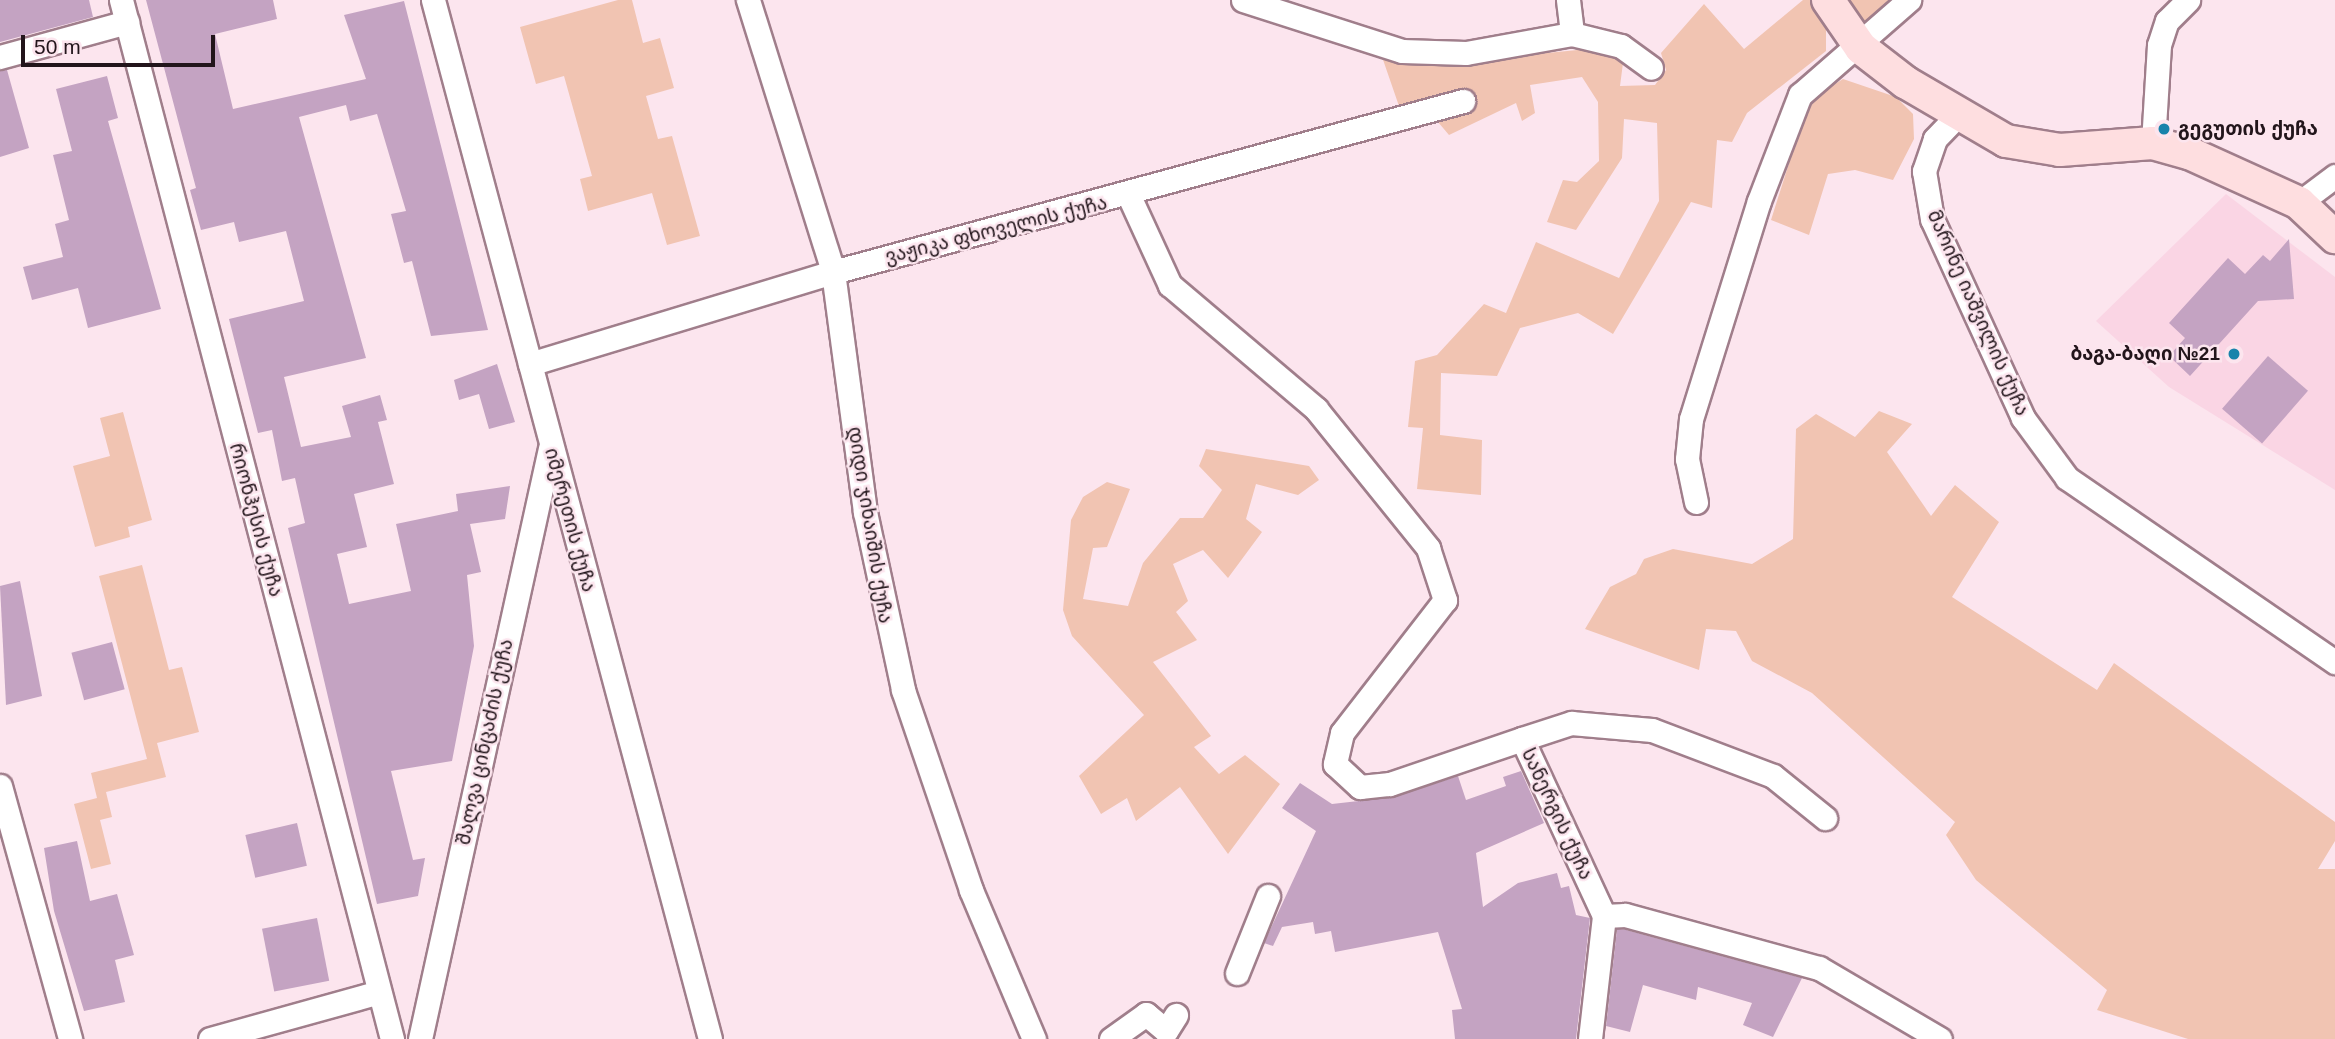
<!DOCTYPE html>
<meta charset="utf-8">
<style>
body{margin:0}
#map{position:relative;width:2335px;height:1039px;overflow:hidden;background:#fce5ee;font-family:Arial,"Noto Sans Georgian",sans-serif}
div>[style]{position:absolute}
.built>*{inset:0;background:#fad5e4}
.green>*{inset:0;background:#f1c4b2}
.building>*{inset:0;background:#c4a3c2;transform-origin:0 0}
.roads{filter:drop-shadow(2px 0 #a07e8b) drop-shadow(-2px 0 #a07e8b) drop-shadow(0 2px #a07e8b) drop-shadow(0 -2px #a07e8b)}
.street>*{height:23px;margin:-11.5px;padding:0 11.5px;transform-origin:11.5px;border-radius:11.5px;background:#fff}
.secondary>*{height:32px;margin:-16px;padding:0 16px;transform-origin:16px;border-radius:16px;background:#fedee0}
.dots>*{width:19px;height:19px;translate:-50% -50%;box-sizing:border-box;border:4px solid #fce5ee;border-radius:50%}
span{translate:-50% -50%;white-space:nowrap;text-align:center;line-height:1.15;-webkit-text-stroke:5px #fce5ee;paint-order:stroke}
.poi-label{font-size:19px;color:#22151b;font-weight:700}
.left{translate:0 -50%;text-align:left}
.right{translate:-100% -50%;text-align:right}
.street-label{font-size:19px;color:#22151b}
.scale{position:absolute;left:21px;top:35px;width:194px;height:32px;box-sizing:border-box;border:4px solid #22151b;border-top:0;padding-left:9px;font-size:21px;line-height:24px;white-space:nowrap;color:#22151b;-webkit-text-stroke:5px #fce5ee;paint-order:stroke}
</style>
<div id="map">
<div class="built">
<div style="clip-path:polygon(2226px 194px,2335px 277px,2335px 490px,2169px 387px,2096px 321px)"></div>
</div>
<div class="green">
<div style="clip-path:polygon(618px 0,632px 0,643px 43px,660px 38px,674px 88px,646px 96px,658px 139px,672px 136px,700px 236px,667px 245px,652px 193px,588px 211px,580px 179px,592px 176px,564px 76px,536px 84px,520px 27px)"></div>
<div style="clip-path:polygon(1803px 0,1814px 0,1826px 28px,1826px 51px,1747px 113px,1732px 142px,1717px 140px,1712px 208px,1691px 202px,1613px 334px,1578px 313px,1520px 328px,1497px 376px,1441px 373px,1440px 435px,1482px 440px,1481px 495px,1417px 489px,1423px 428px,1408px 427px,1415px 361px,1437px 355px,1484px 304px,1506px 313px,1536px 242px,1619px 278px,1659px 201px,1657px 123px,1624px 119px,1622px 158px,1576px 230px,1547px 222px,1563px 180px,1577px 182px,1599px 161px,1598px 102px,1582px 77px,1530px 85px,1535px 113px,1522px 121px,1516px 103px,1449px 135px,1438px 122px,1467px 110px,1400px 109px,1380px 51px,1453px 62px,1598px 48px,1623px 63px,1620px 86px,1655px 85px,1666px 70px,1661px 53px,1704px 4px,1744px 49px)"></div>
<div style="clip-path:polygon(1841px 0,1892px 0,1866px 29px)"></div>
<div style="clip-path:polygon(1843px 79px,1896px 97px,1913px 114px,1914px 139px,1893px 180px,1855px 170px,1828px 174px,1809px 235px,1771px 220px,1809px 100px)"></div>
<div style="clip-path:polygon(1879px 411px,1912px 424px,1887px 452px,1931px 516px,1955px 485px,1999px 522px,1952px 597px,2097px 690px,2114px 663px,2335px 822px,2335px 841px,2318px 869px,2335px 869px,2335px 1039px,2188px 1039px,2097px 1010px,2107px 990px,1976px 880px,1946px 835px,1955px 822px,1812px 693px,1752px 661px,1736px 631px,1706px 629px,1699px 670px,1585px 629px,1610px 587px,1636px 574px,1644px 559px,1673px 549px,1752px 564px,1793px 539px,1796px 429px,1816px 414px,1855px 437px)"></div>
<div style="clip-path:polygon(123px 412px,152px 520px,128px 527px,130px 537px,95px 547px,73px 466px,110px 456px,100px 418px)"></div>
<div style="clip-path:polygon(1206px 449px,1309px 466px,1319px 480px,1298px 495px,1256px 484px,1246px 519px,1262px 532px,1228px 578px,1203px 550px,1173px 564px,1188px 601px,1176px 612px,1197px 640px,1153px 662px,1211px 736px,1194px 747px,1219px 774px,1245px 755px,1280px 784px,1228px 854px,1180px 787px,1136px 821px,1127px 798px,1101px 814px,1079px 776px,1144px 715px,1072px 636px,1063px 610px,1071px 520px,1083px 497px,1107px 482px,1130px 489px,1107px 547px,1093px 548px,1083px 599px,1128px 606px,1143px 563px,1180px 518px,1203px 518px,1222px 490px,1199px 466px)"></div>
<div style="clip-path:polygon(142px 565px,169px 670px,182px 667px,199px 732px,157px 743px,166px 777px,106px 792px,112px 817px,100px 820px,111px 864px,91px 869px,74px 804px,97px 798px,91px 773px,147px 759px,99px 576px)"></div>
</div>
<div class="building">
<div style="clip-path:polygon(0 0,89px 0,93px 17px,0 42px)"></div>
<div style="clip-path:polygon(146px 0,273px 0,277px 19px,215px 34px,233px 109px,366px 79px,344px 15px,404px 1px,488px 330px,431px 336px,412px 261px,404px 263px,391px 214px,406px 211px,377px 114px,350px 121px,346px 105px,299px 117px,366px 358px,284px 377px,301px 447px,351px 437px,342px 406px,380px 395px,387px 420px,378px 422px,394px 484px,354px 494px,367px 547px,337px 554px,349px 604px,411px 591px,396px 524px,458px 511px,456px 494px,510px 486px,505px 519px,470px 524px,481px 572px,467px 575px,474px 646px,452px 761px,391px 771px,413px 860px,425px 858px,418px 896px,377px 904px,288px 528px,305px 523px,295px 478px,282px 481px,272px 430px,258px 433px,229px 319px,304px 301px,286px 231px,239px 242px,234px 222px,201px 230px,190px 190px,196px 188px)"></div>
<div style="clip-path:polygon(7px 70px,29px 148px,0 157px,0 71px)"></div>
<div style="clip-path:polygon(107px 76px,118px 118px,108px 121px,161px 309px,88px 328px,78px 288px,32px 300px,23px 267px,63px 257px,55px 224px,69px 220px,53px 155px,72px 151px,56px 89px)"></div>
<div style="clip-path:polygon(2289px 239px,2294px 299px,2258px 301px,2190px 376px,2169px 356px,2185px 338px,2169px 323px,2228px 258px,2245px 274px,2263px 255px,2270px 261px)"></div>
<div style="left:2268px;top:356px;width:53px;height:70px;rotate:41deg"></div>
<div style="clip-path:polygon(497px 364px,515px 422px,489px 429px,479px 394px,459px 400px,454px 380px)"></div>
<div style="clip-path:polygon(20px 581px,42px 696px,6px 705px,0 586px)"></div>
<div style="left:112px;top:642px;width:49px;height:42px;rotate:75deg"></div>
<div style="clip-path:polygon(1521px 771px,1544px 823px,1476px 853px,1483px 907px,1518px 883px,1557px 873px,1561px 888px,1569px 886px,1576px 915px,1590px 918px,1576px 1039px,1455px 1039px,1452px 1010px,1462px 1009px,1438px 932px,1335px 952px,1331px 931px,1315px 934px,1313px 922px,1282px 927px,1273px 946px,1264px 943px,1316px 831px,1282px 808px,1300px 783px,1332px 804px,1394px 797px,1458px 776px,1466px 800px,1506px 786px,1503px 777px)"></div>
<div style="left:297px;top:823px;width:44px;height:53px;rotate:77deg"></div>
<div style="clip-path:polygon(77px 841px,90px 901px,117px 894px,134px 955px,115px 960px,125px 1002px,84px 1011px,54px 911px,44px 848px)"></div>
<div style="left:317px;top:918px;width:64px;height:56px;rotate:79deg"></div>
<div style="clip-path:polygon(1617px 929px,1623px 929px,1802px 978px,1773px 1037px,1743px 1025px,1752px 1003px,1698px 987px,1696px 1000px,1643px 985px,1630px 1032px,1606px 1026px)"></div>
</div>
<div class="roads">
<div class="street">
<div style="left:121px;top:0;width:1074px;rotate:75.38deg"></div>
<div style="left:433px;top:0;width:1075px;rotate:75.07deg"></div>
<div style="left:748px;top:0;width:285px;rotate:72.6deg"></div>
<div style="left:833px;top:272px;width:242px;rotate:82.4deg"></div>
<div style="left:865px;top:512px;width:182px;rotate:77.9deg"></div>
<div style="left:903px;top:690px;width:211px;rotate:71.2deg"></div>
<div style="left:971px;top:890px;width:162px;rotate:67.1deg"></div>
<div style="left:1243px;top:0;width:167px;rotate:17.8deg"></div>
<div style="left:1402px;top:51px;width:64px;rotate:1.8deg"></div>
<div style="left:1466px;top:53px;width:108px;rotate:-10.2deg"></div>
<div style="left:1572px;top:34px;width:50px;rotate:13.8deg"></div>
<div style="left:1621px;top:46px;width:37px;rotate:36deg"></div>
<div style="left:1568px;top:0;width:34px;rotate:83deg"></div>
<div style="left:0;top:57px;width:132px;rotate:-15.4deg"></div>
<div style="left:1957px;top:116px;width:32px;rotate:134deg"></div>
<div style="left:1935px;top:139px;width:34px;rotate:109deg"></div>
<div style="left:1924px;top:171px;width:49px;rotate:80.5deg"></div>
<div style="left:1932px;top:219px;width:219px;rotate:65.4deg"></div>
<div style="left:2023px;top:418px;width:74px;rotate:53.7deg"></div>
<div style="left:2067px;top:478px;width:325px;rotate:34.5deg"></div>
<div style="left:2153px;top:143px;width:98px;rotate:-86.5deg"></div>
<div style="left:2159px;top:45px;width:25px;rotate:-72deg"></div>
<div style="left:2167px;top:21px;width:30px;rotate:-45deg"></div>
<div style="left:1129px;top:196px;width:98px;rotate:65.3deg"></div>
<div style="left:1170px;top:285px;width:192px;rotate:40.3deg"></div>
<div style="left:1316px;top:409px;width:179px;rotate:51.1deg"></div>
<div style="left:1428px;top:548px;width:55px;rotate:71.9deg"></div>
<div style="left:1445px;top:600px;width:168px;rotate:127.8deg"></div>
<div style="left:1342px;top:733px;width:32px;rotate:103deg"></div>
<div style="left:1335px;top:764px;width:34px;rotate:43deg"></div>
<div style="left:1360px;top:787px;width:30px;rotate:-6deg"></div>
<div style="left:1390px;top:784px;width:139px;rotate:-18.8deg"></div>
<div style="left:1522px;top:739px;width:195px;rotate:65.1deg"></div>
<div style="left:1604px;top:916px;width:124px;rotate:96.5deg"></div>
<div style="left:2299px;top:203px;width:45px;rotate:-36.9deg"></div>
<div style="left:530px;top:364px;width:317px;rotate:-16.9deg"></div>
<div style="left:833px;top:272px;width:653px;rotate:-15.19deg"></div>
<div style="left:1696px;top:502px;width:44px;rotate:-101.8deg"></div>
<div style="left:1687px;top:459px;width:40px;rotate:-84.3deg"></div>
<div style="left:1691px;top:419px;width:228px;rotate:-72.7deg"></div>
<div style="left:1759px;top:201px;width:114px;rotate:-68.9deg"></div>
<div style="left:1800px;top:95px;width:145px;rotate:-41.1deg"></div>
<div style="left:1522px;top:739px;width:52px;rotate:-18.1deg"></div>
<div style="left:1571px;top:723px;width:81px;rotate:4.9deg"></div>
<div style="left:1652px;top:730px;width:129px;rotate:20.8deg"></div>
<div style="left:1773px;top:776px;width:67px;rotate:38.9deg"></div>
<div style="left:0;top:786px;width:263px;rotate:74.5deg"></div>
<div style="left:1604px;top:916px;width:21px;rotate:-3deg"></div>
<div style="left:1625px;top:915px;width:201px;rotate:15.3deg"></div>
<div style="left:1819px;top:968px;width:140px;rotate:30.4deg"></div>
<div style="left:1237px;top:973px;width:83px;rotate:-68.1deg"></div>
<div style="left:210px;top:1039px;width:175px;rotate:-15.5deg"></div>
<div style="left:420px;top:1039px;width:605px;rotate:-77.59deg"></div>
<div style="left:1111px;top:1039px;width:43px;rotate:-35.5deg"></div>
<div style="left:1146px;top:1014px;width:26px;rotate:40deg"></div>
<div style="left:1166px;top:1031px;width:19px;rotate:-58deg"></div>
</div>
<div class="secondary">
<div style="left:1828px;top:0;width:58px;rotate:55.5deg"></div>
<div style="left:1861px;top:48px;width:56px;rotate:37.7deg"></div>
<div style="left:1905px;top:82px;width:117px;rotate:30.3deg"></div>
<div style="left:2006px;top:141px;width:55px;rotate:9.5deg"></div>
<div style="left:2060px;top:150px;width:93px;rotate:-4.3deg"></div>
<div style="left:2153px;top:143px;width:37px;rotate:16deg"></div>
<div style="left:2189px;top:153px;width:121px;rotate:24.4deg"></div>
<div style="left:2299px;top:203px;width:50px;rotate:43.4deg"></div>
</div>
</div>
<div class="dots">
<div style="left:2164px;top:129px;background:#1883ab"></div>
<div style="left:2234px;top:354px;background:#1883ab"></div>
</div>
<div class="poi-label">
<span class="left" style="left:2178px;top:129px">გეგუთის ქუჩა</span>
<span class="right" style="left:2220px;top:354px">ბაგა-ბაღი №21</span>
</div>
<div class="street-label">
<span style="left:996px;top:230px;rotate:-14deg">ვაჟიკა ფხოველის ქუჩა</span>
<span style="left:1978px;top:313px;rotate:66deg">მარინე იაშვილის ქუჩა</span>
<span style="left:256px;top:520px;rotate:75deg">რიონჰესის ქუჩა</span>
<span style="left:570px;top:520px;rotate:75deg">იმერეთის ქუჩა</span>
<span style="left:870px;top:525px;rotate:81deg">დიდი ჯიხაიშის ქუჩა</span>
<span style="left:485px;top:742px;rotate:-78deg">შალვა ცინცაძის ქუჩა</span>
<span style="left:1557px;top:814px;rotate:65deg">სანერგის ქუჩა</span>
</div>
<div class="scale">50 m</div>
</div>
